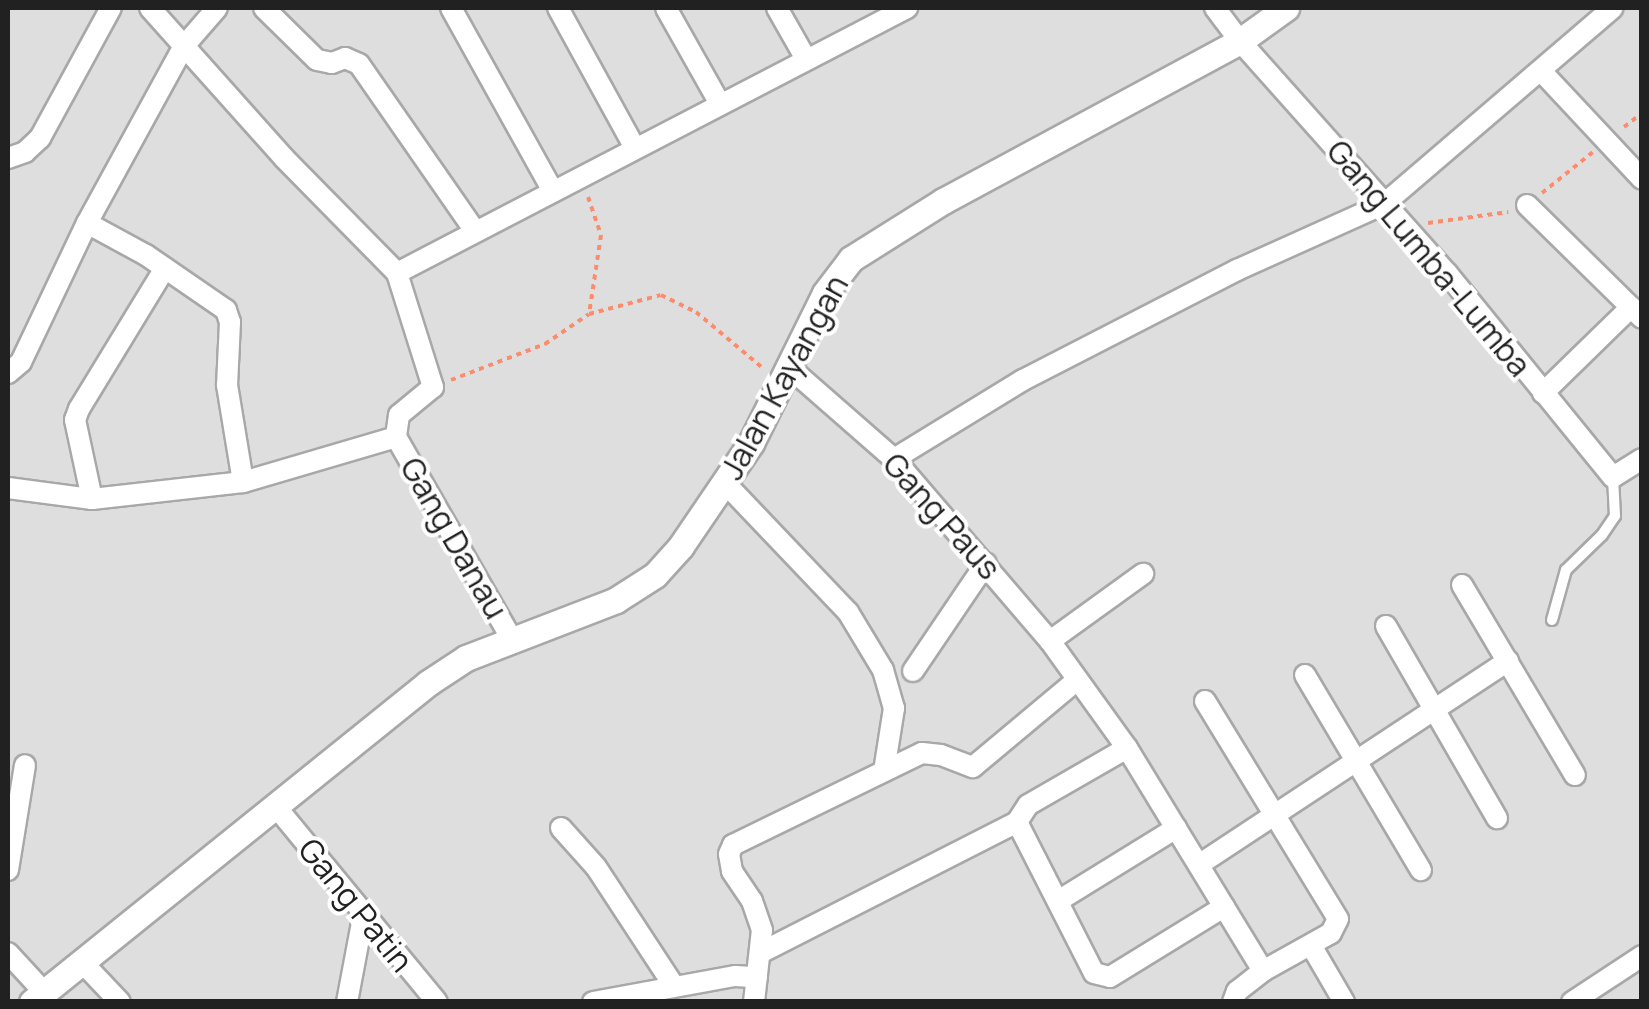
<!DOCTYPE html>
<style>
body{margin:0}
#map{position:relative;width:1649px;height:1009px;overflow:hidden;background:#f1efe8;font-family:Manrope,sans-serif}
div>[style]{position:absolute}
.residential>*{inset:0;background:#dfdede;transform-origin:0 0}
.path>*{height:4px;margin-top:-2px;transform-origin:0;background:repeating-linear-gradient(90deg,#fc8c6e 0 5px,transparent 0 10px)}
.roads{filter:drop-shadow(2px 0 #a8a8a8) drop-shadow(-2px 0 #a8a8a8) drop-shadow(0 2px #a8a8a8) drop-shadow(0 -2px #a8a8a8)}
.service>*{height:10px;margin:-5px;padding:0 5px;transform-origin:5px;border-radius:5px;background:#fff}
.minor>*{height:20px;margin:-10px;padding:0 10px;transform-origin:10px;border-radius:10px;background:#fff}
.tertiary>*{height:25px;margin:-12.5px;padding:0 12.5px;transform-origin:12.5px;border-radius:12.5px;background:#fff}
span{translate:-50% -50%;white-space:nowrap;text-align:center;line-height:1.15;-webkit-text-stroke:8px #fff;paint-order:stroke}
.street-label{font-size:32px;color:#212121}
.frame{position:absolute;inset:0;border:10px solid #212121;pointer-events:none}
</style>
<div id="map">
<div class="residential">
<div style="left:8px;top:8px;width:1633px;height:993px"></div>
</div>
<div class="path">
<div style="left:1624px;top:127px;width:23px;rotate:-38deg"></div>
<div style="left:1542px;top:193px;width:65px;rotate:-38.8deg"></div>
<div style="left:588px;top:197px;width:40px;rotate:71.1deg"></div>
<div style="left:601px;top:235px;width:80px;rotate:98.6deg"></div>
<div style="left:1428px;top:223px;width:81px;rotate:-7.8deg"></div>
<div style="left:451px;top:380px;width:101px;rotate:-21deg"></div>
<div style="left:545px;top:344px;width:53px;rotate:-34.3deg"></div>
<div style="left:589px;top:314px;width:74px;rotate:-14.8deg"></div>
<div style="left:661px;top:295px;width:39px;rotate:26deg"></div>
<div style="left:696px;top:312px;width:89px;rotate:40deg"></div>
</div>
<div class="roads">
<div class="service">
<div style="left:1552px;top:620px;width:52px;rotate:-74.4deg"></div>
<div style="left:1566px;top:570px;width:50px;rotate:-44.2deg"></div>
<div style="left:1602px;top:535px;width:23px;rotate:-56deg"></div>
<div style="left:1615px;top:516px;width:39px;rotate:-93deg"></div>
</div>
<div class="minor">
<div style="left:150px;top:8px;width:201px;rotate:48.2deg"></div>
<div style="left:284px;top:158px;width:161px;rotate:45.5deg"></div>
<div style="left:397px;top:273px;width:120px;rotate:72.5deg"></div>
<div style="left:433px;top:387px;width:44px;rotate:140.5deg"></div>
<div style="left:399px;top:415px;width:22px;rotate:98deg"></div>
<div style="left:264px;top:8px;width:74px;rotate:44.5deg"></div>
<div style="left:317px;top:60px;width:15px;rotate:11deg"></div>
<div style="left:332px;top:63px;width:14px;rotate:-21deg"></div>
<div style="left:345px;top:58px;width:15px;rotate:23deg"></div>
<div style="left:359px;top:64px;width:203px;rotate:55.2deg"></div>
<div style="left:451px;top:8px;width:210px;rotate:60.9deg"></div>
<div style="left:558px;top:8px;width:160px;rotate:61.2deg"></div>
<div style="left:666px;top:8px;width:110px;rotate:60.6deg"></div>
<div style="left:777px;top:8px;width:59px;rotate:60.4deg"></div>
<div style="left:1215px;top:8px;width:41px;rotate:52.9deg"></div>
<div style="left:1240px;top:41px;width:311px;rotate:48.3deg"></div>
<div style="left:1447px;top:273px;width:263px;rotate:50.9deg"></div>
<div style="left:1613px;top:477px;width:34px;rotate:-32deg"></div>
<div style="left:1542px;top:72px;width:146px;rotate:46.9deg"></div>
<div style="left:8px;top:158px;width:18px;rotate:-19deg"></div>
<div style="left:25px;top:152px;width:21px;rotate:-43deg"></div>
<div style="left:40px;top:138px;width:148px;rotate:-61.4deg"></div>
<div style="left:1527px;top:205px;width:161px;rotate:44.5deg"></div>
<div style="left:87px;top:223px;width:67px;rotate:28.5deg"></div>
<div style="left:146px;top:255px;width:97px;rotate:34.5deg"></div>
<div style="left:226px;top:310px;width:13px;rotate:72deg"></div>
<div style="left:230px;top:322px;width:63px;rotate:92.7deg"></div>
<div style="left:227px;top:385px;width:98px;rotate:80.6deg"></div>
<div style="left:397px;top:273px;width:575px;rotate:-27.46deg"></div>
<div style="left:790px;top:368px;width:138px;rotate:41.2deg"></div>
<div style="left:894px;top:459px;width:240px;rotate:49.4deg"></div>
<div style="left:1050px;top:641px;width:132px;rotate:54.3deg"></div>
<div style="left:1127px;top:748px;width:261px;rotate:58.6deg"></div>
<div style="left:8px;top:373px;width:17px;rotate:-40deg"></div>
<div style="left:21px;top:362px;width:154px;rotate:-64.6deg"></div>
<div style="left:87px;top:223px;width:202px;rotate:-61.3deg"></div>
<div style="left:184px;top:46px;width:50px;rotate:-49deg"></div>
<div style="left:1543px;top:393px;width:123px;rotate:-44.3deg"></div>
<div style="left:396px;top:437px;width:232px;rotate:60.2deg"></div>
<div style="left:894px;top:459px;width:151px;rotate:-31.5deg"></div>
<div style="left:1023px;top:380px;width:241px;rotate:-27.2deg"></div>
<div style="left:1237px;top:270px;width:161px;rotate:-24.2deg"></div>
<div style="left:1384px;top:204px;width:301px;rotate:-40.6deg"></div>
<div style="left:725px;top:483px;width:178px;rotate:46.4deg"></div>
<div style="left:848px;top:612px;width:68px;rotate:58.9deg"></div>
<div style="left:883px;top:670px;width:40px;rotate:74deg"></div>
<div style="left:894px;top:708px;width:64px;rotate:99deg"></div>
<div style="left:8px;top:488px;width:85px;rotate:7.5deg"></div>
<div style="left:92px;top:499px;width:152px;rotate:-6.4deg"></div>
<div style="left:243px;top:482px;width:159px;rotate:-16.4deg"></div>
<div style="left:92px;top:499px;width:81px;rotate:-102.1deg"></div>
<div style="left:75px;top:420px;width:12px;rotate:-70deg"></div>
<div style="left:79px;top:409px;width:165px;rotate:-58.6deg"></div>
<div style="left:1462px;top:585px;width:221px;rotate:59.3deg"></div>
<div style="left:1386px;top:626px;width:222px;rotate:60deg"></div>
<div style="left:1050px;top:641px;width:115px;rotate:-35.8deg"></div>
<div style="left:913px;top:671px;width:130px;rotate:-55.9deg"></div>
<div style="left:1305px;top:675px;width:227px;rotate:59.3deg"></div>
<div style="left:1205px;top:701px;width:255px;rotate:58.6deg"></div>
<div style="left:1338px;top:919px;width:16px;rotate:117deg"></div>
<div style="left:1331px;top:933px;width:78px;rotate:150.8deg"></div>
<div style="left:1263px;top:971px;width:33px;rotate:142deg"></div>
<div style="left:1237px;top:991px;width:12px;rotate:110deg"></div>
<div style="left:1127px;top:748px;width:114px;rotate:150.1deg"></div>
<div style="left:1028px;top:805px;width:20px;rotate:123deg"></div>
<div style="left:1017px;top:822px;width:169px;rotate:63deg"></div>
<div style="left:1094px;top:973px;width:16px;rotate:14deg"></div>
<div style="left:1110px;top:977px;width:134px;rotate:-31.6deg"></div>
<div style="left:277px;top:808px;width:251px;rotate:50.5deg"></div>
<div style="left:561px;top:828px;width:52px;rotate:48.1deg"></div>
<div style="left:596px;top:867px;width:142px;rotate:56.8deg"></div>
<div style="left:1200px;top:864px;width:369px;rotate:-33.4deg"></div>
<div style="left:8px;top:870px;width:106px;rotate:-80.8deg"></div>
<div style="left:1058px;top:901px;width:139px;rotate:-31.7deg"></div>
<div style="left:1312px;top:947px;width:64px;rotate:59.8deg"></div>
<div style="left:8px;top:953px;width:53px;rotate:47.3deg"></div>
<div style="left:760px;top:953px;width:288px;rotate:-27deg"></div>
<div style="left:82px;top:962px;width:55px;rotate:46.5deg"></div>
<div style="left:347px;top:1002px;width:86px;rotate:-79.3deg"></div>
<div style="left:593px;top:1002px;width:144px;rotate:-10.4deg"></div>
<div style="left:735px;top:976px;width:22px;rotate:3deg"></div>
<div style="left:754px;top:1002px;width:72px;rotate:-83.7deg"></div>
<div style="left:762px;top:930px;width:31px;rotate:-109deg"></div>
<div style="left:752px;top:901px;width:36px;rotate:-124deg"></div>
<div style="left:732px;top:871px;width:17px;rotate:-100deg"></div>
<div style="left:729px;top:854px;width:10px;rotate:-66deg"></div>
<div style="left:733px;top:845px;width:210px;rotate:-26deg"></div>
<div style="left:922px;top:753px;width:19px;rotate:6deg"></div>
<div style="left:941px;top:755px;width:34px;rotate:21deg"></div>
<div style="left:973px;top:767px;width:134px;rotate:-39.9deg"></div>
<div style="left:1572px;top:1002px;width:84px;rotate:-33.3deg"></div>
</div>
<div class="tertiary">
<div style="left:32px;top:1002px;width:509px;rotate:-38.85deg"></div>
<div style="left:428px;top:683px;width:45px;rotate:-33.3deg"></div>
<div style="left:466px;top:658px;width:161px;rotate:-21.1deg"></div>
<div style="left:616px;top:600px;width:46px;rotate:-32.7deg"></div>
<div style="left:655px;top:575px;width:39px;rotate:-48deg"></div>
<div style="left:681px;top:546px;width:125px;rotate:-55.8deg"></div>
<div style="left:751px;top:443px;width:167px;rotate:-63.7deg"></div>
<div style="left:825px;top:293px;width:43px;rotate:-52.6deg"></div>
<div style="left:851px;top:259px;width:109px;rotate:-32.2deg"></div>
<div style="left:943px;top:201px;width:337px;rotate:-28.3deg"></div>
<div style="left:1240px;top:41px;width:57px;rotate:-35.7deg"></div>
</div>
</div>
<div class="street-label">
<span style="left:1429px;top:258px;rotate:50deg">Gang Lumba-Lumba</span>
<span style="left:784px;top:377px;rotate:-61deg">Jalan Kayangan</span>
<span style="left:942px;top:516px;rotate:48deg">Gang Paus</span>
<span style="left:454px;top:538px;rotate:60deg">Gang Danau</span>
<span style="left:356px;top:905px;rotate:51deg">Gang Patin</span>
</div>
<div class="frame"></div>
</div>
